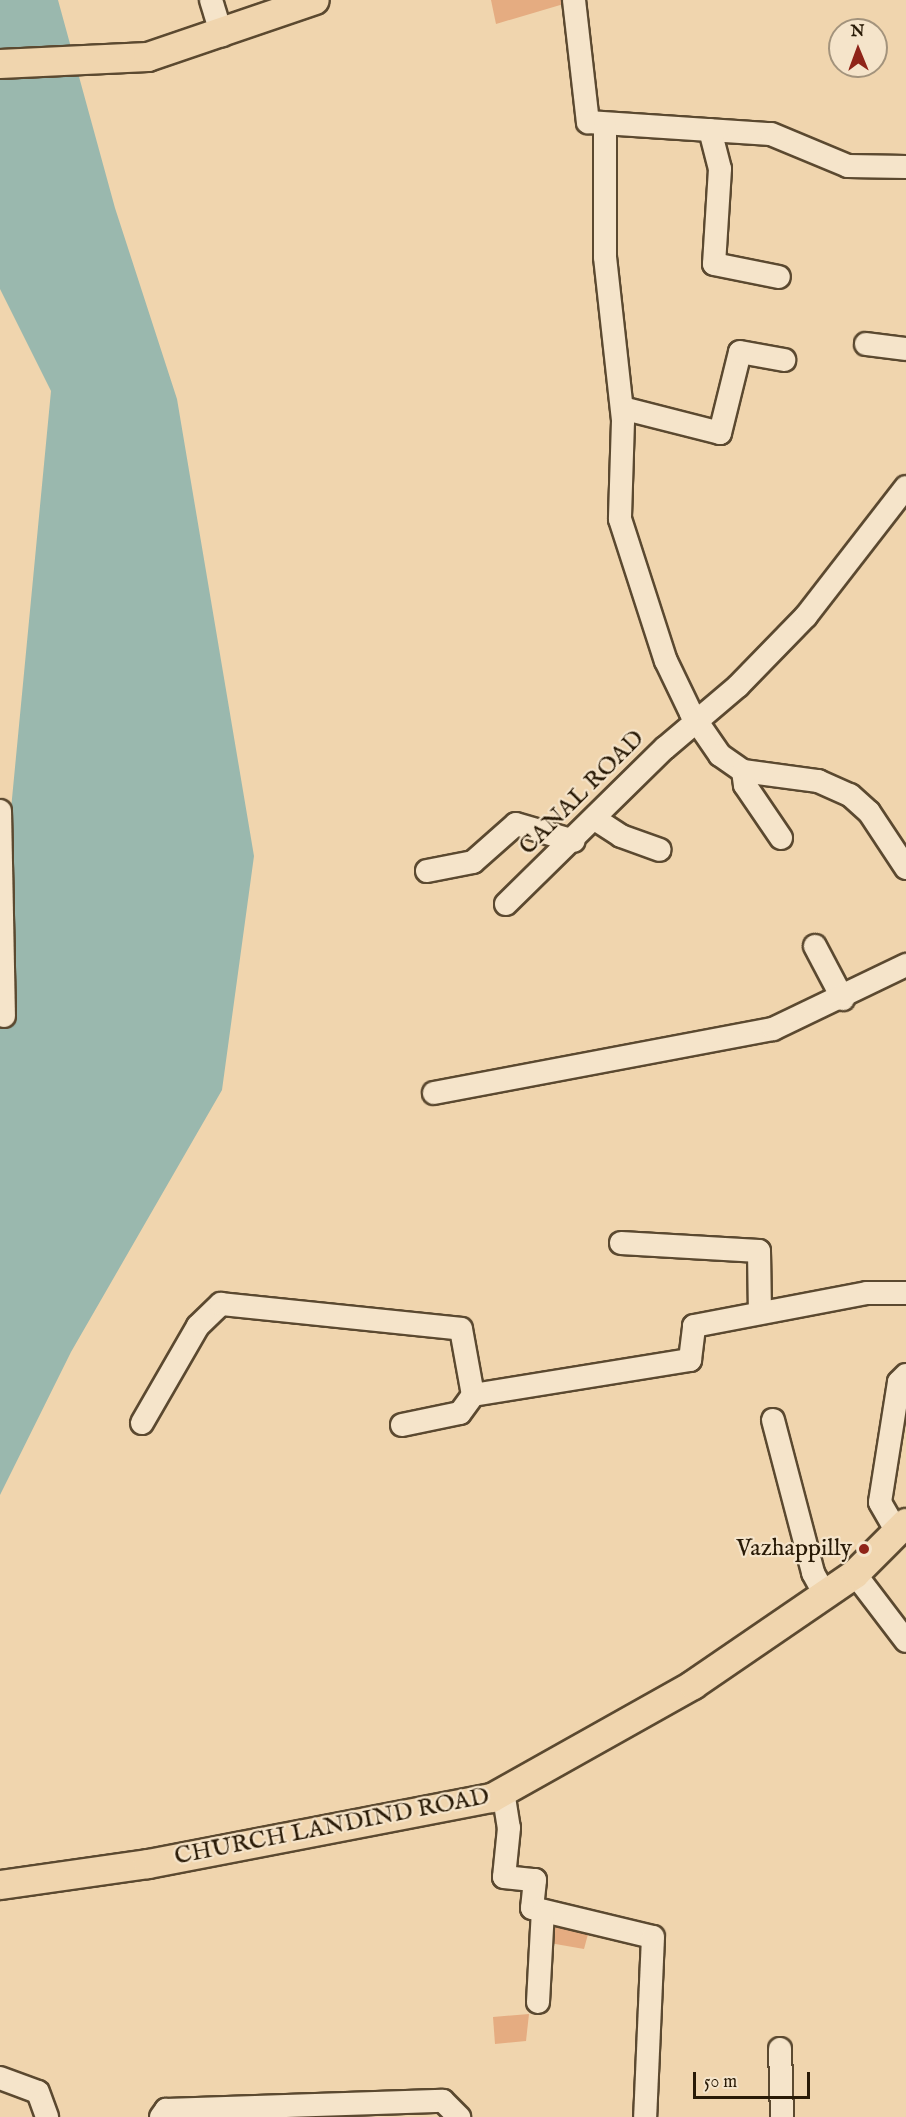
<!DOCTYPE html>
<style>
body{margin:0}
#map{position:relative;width:906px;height:2117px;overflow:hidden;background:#f0d5ae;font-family:"IM FELL English",serif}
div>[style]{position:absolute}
.water>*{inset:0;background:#9ab8ae}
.building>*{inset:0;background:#e5ac81}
.roads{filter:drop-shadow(2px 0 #5b4930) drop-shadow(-2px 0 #5b4930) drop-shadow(0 2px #5b4930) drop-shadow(0 -2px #5b4930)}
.minor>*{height:22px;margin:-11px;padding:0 11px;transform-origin:11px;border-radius:11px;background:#f5e4ca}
.major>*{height:28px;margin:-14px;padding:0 14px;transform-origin:14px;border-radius:14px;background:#f0d5ae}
.dots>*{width:16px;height:16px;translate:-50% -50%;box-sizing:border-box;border:3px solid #f5e4ca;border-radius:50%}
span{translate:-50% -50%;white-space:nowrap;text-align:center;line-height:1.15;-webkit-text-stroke:4.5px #f5e4ca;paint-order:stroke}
.street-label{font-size:24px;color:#291a06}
.poi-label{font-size:24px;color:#291a06}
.right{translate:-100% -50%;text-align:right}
.north{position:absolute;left:828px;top:18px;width:60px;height:60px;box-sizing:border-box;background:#f5e4ca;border:2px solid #a3937c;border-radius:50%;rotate:359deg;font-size:16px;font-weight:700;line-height:24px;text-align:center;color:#291a06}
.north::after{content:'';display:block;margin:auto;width:21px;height:27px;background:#8f2418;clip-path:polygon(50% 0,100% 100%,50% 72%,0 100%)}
.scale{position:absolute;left:693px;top:2072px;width:117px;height:27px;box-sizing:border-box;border:3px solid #291a06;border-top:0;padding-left:8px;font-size:18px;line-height:21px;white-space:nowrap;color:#291a06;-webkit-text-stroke:4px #f5e4ca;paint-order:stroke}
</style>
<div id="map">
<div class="water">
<div style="clip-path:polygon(0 0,58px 0,115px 208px,177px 399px,254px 856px,222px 1090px,71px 1352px,0 1495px,0 924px,51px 391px,0 289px)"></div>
</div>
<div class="building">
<div style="clip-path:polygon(491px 0,566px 0,567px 3px,496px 24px)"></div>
<div style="clip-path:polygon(549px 1921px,591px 1923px,584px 1949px,544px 1942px)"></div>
<div style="clip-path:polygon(529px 2014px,526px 2041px,495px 2044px,493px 2017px)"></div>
</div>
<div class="roads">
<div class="minor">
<div style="left:211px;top:0;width:37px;rotate:73deg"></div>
<div style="left:574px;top:0;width:123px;rotate:83.5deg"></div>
<div style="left:588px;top:122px;width:183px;rotate:3.8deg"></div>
<div style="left:771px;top:134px;width:83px;rotate:22.6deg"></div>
<div style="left:848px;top:166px;width:58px;rotate:1deg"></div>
<div style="left:605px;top:126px;width:131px;rotate:90deg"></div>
<div style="left:605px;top:257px;width:165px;rotate:83.7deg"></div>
<div style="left:623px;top:421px;width:98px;rotate:91.8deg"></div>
<div style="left:620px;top:519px;width:149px;rotate:72.1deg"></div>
<div style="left:666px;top:661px;width:58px;rotate:64.3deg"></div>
<div style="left:691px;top:713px;width:51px;rotate:55.4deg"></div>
<div style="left:720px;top:755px;width:28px;rotate:35deg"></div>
<div style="left:743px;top:771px;width:76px;rotate:7.6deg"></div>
<div style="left:818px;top:781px;width:35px;rotate:24deg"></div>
<div style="left:850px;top:795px;width:25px;rotate:42deg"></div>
<div style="left:869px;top:812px;width:67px;rotate:56.5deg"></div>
<div style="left:710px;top:130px;width:40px;rotate:75.6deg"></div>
<div style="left:720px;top:169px;width:95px;rotate:93.6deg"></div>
<div style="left:714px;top:264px;width:66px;rotate:11.3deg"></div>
<div style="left:866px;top:344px;width:40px;rotate:7.1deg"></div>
<div style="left:622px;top:408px;width:101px;rotate:14.3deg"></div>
<div style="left:720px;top:433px;width:83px;rotate:-76.1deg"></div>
<div style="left:740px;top:352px;width:45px;rotate:10.3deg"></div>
<div style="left:743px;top:771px;width:14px;rotate:82deg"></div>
<div style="left:745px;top:785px;width:64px;rotate:55.8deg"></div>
<div style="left:0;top:811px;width:205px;rotate:88.9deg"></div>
<div style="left:595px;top:819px;width:31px;rotate:33deg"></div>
<div style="left:621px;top:836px;width:41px;rotate:19.7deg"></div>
<div style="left:427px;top:871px;width:47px;rotate:-11.1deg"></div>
<div style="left:473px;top:862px;width:57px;rotate:-41.5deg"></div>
<div style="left:516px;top:824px;width:60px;rotate:16.3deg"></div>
<div style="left:506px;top:904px;width:223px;rotate:-44.5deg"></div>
<div style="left:665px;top:748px;width:96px;rotate:-40.3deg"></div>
<div style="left:738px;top:686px;width:98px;rotate:-45.8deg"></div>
<div style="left:806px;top:616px;width:163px;rotate:-52.2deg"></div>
<div style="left:815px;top:946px;width:60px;rotate:62.2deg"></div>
<div style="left:434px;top:1093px;width:345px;rotate:-10.7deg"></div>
<div style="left:773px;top:1029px;width:148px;rotate:-25.7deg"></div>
<div style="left:621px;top:1243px;width:138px;rotate:3.3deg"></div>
<div style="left:759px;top:1251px;width:61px;rotate:89.1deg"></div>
<div style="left:773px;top:1420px;width:158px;rotate:75.3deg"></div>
<div style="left:813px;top:1573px;width:25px;rotate:61deg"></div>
<div style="left:142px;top:1423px;width:112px;rotate:-60deg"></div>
<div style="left:198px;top:1326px;width:32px;rotate:-44deg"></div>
<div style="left:221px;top:1304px;width:241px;rotate:5.9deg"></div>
<div style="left:461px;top:1329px;width:67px;rotate:79.7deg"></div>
<div style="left:402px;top:1425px;width:59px;rotate:-11.7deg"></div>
<div style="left:460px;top:1413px;width:22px;rotate:-54deg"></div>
<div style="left:473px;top:1395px;width:220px;rotate:-9.2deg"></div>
<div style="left:690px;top:1360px;width:34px;rotate:-83deg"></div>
<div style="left:694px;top:1326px;width:176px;rotate:-10.8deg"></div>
<div style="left:867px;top:1293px;width:39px"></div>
<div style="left:897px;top:1532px;width:34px;rotate:-120deg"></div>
<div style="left:880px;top:1502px;width:121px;rotate:-81deg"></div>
<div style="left:899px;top:1382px;width:10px;rotate:-45deg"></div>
<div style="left:855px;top:1574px;width:84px;rotate:52.7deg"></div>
<div style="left:503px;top:1791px;width:37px;rotate:81deg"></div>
<div style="left:509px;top:1828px;width:49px;rotate:95.8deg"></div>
<div style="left:504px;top:1877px;width:31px;rotate:6deg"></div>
<div style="left:535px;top:1880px;width:28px;rotate:96deg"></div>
<div style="left:532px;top:1908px;width:124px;rotate:13.5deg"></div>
<div style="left:653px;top:1937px;width:180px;rotate:92.5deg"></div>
<div style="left:538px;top:2002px;width:91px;rotate:-86.9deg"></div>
<div style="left:780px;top:2049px;width:68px;rotate:88.3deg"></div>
<div style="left:0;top:2078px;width:40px;rotate:20.2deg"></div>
<div style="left:38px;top:2092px;width:27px;rotate:70deg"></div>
<div style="left:161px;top:2117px;width:9px;rotate:-54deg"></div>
<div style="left:166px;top:2110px;width:277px;rotate:-1.9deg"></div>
<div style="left:443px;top:2101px;width:23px;rotate:45deg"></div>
</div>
<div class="major">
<div style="left:0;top:64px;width:148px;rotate:-2.7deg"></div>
<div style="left:148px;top:57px;width:176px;rotate:-18.8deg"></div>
<div style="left:0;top:1885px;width:149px;rotate:-8.1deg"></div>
<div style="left:148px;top:1864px;width:350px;rotate:-10.9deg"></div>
<div style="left:492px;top:1798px;width:231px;rotate:-29.3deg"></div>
<div style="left:693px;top:1685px;width:196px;rotate:-34.4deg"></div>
<div style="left:855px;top:1574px;width:72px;rotate:-45deg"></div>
</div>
</div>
<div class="dots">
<div style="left:864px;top:1549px;background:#8f2418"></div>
</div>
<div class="street-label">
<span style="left:582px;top:793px;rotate:-45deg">CANAL ROAD</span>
<span style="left:332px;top:1827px;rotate:-11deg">CHURCH LANDIND ROAD</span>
</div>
<div class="poi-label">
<span class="right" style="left:852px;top:1549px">Vazhappilly</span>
</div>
<div class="north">N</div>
<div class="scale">50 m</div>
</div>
